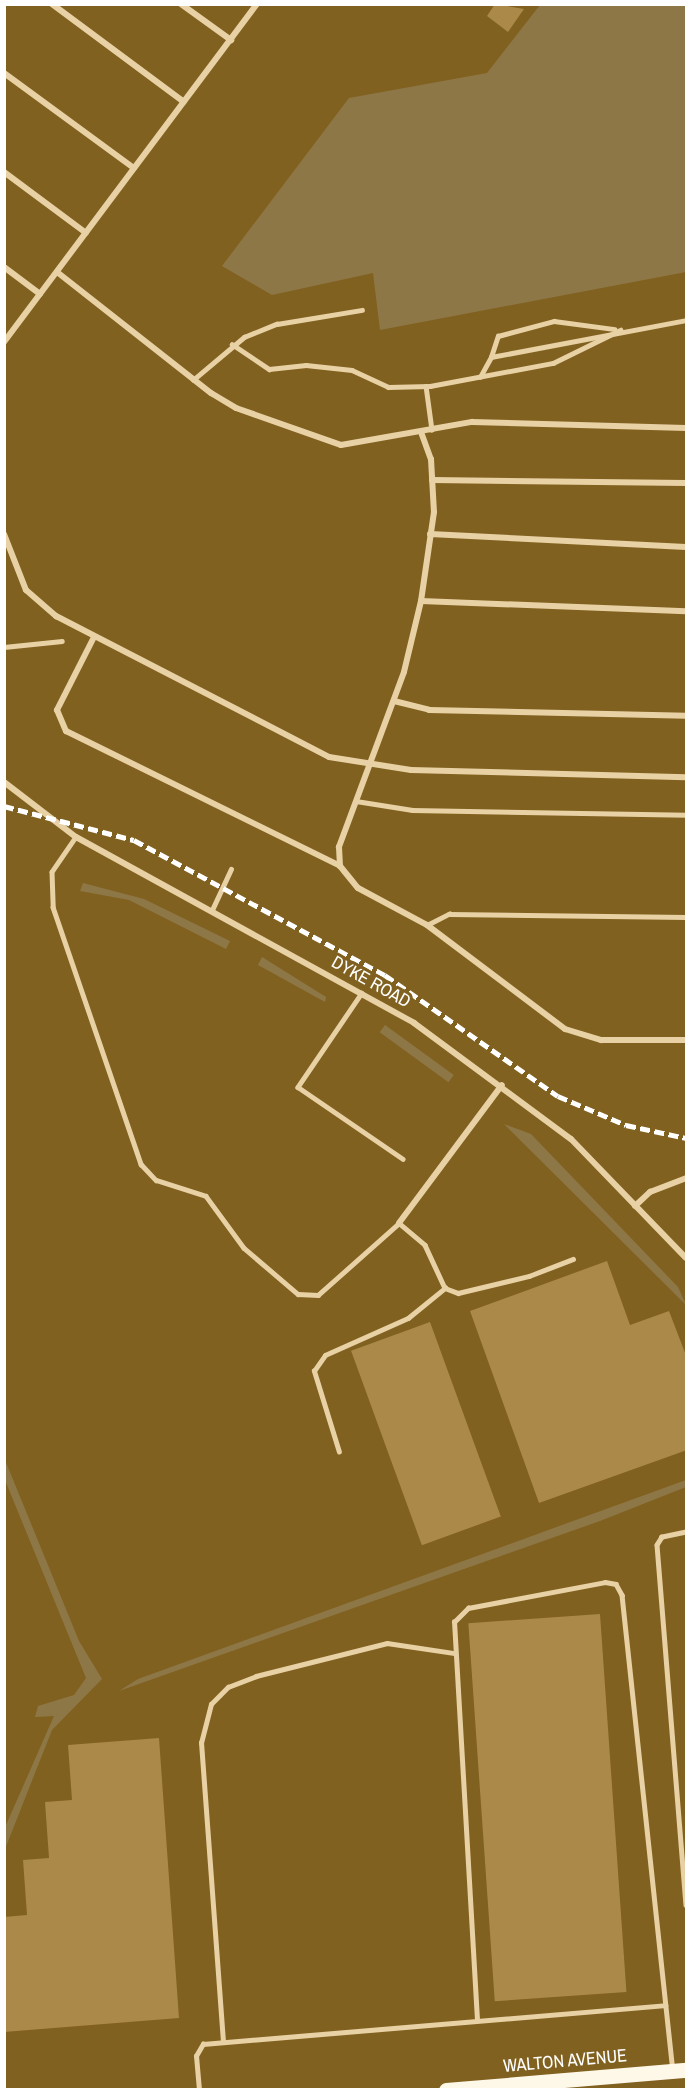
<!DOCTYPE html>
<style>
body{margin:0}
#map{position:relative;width:691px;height:2094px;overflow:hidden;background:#81611f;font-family:"Archivo Narrow",sans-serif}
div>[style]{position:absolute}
.water>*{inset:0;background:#8e7747;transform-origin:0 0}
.building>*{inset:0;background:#ab8948;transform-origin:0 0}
.service>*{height:4.5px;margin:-2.25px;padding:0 2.25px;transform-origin:2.25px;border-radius:2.25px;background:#e8d1a5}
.minor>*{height:6px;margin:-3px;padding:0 3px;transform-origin:3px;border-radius:3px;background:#e8d1a5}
.primary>*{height:15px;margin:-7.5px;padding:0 7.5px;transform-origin:7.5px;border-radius:7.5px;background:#fef8e8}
.rail>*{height:4.5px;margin-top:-2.25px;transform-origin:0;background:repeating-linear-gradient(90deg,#fff 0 10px,transparent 0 14.5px)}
span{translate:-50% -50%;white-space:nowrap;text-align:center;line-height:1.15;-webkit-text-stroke:6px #81611f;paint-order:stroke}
.street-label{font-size:18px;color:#fff}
.frame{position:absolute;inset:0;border:6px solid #fff;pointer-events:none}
</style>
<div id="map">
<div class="water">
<div style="clip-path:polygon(540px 5px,686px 5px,686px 272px,380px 330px,373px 273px,272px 295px,222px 266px,349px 98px,487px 73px)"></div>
<div style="clip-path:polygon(83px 883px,144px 899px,230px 941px,226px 949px,129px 900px,80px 891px)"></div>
<div style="clip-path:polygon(262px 957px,326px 997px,325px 1002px,258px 965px)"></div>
<div style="left:385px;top:1025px;width:85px;height:9px;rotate:36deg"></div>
<div style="clip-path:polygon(504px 1124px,531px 1134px,678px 1287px,686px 1305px)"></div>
<div style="clip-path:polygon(5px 1460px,79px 1641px,102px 1679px,52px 1730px,5px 1849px,6px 1825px,54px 1716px,35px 1717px,38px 1706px,74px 1695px,86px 1678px,5px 1480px)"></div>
<div style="clip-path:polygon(686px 1480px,686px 1487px,600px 1521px,119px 1691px,138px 1679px)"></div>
</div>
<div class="building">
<div style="clip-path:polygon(495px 4px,524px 9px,508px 32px,487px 16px)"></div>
<div style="clip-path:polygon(607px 1261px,630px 1325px,669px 1311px,687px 1358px,687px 1450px,539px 1503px,470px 1311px)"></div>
<div style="left:430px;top:1322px;width:207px;height:84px;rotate:70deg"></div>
<div style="left:600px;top:1614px;width:379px;height:132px;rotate:86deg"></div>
<div style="clip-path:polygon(159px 1738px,179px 2018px,4px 2032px,4px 1917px,27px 1915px,23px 1860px,49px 1858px,45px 1802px,72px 1800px,68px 1745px)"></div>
</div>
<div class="service">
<div style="left:232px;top:344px;width:45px;rotate:34deg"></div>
<div style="left:269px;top:369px;width:37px;rotate:-6deg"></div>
<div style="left:306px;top:365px;width:46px;rotate:6.2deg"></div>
<div style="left:352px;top:370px;width:40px;rotate:25deg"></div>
<div style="left:388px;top:387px;width:42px;rotate:-1.4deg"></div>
<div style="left:430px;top:386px;width:125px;rotate:-10.6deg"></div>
<div style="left:553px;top:363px;width:75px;rotate:-26.2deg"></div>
<div style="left:491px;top:357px;width:22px;rotate:-72deg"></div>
<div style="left:498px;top:336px;width:58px;rotate:-15deg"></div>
<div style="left:554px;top:321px;width:61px;rotate:7.6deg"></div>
<div style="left:480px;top:377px;width:23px;rotate:-61deg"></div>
<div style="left:491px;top:357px;width:198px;rotate:-10.7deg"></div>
<div style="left:193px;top:380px;width:67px;rotate:-40.1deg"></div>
<div style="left:244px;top:337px;width:35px;rotate:-22deg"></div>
<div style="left:277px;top:324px;width:86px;rotate:-9.4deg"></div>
<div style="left:426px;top:386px;width:44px;rotate:82.2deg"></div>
<div style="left:4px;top:647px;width:58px;rotate:-5.9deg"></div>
<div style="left:356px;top:801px;width:57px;rotate:9.1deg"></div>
<div style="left:412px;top:810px;width:274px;rotate:1deg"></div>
<div style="left:76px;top:837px;width:42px;rotate:124.4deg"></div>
<div style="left:52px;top:872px;width:35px;rotate:88deg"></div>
<div style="left:53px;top:907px;width:272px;rotate:71.1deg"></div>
<div style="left:141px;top:1164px;width:22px;rotate:47deg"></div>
<div style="left:156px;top:1180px;width:52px;rotate:17.7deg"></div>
<div style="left:206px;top:1196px;width:64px;rotate:53.8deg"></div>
<div style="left:244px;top:1248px;width:71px;rotate:40.4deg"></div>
<div style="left:298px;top:1294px;width:20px;rotate:3deg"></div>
<div style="left:318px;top:1295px;width:108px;rotate:-41.6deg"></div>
<div style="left:399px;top:1223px;width:34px;rotate:40deg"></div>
<div style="left:425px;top:1245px;width:47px;rotate:65.1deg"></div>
<div style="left:445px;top:1288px;width:14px;rotate:21deg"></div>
<div style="left:458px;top:1293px;width:73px;rotate:-13.5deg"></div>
<div style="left:529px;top:1276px;width:47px;rotate:-21.1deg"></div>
<div style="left:212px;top:910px;width:45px;rotate:-65.1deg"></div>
<div style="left:427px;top:925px;width:25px;rotate:-27deg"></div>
<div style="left:449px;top:914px;width:237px;rotate:0.7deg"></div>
<div style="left:362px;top:993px;width:114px;rotate:124.2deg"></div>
<div style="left:298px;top:1087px;width:127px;rotate:34.4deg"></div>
<div style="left:339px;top:1452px;width:85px;rotate:-107.2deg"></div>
<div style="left:314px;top:1371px;width:19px;rotate:-55deg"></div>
<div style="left:325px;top:1355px;width:91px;rotate:-24deg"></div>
<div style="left:408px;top:1318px;width:48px;rotate:-39deg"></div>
<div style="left:686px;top:1532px;width:25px;rotate:168deg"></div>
<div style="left:662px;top:1537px;width:9px;rotate:122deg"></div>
<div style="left:657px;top:1545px;width:361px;rotate:85.4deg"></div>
<div style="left:477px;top:2020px;width:399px;rotate:-93.3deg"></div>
<div style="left:454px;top:1622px;width:20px;rotate:-45deg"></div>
<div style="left:468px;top:1608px;width:139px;rotate:-10.7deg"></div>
<div style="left:605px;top:1582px;width:11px;rotate:10deg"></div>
<div style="left:616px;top:1584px;width:13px;rotate:61deg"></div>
<div style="left:622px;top:1595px;width:477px;rotate:83.9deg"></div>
<div style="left:223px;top:2042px;width:300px;rotate:-94.2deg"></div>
<div style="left:201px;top:1743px;width:40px;rotate:-75.6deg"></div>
<div style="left:211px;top:1704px;width:24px;rotate:-45deg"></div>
<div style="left:228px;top:1687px;width:30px;rotate:-21deg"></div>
<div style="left:256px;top:1676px;width:135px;rotate:-14.1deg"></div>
<div style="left:387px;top:1643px;width:68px;rotate:8.5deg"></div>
<div style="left:199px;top:2090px;width:34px;rotate:-95deg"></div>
<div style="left:196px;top:2056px;width:14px;rotate:-60deg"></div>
<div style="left:203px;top:2044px;width:464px;rotate:-4.8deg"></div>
</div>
<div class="minor">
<div style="left:52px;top:4px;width:164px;rotate:36.6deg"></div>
<div style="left:181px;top:4px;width:62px;rotate:35.8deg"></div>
<div style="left:4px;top:73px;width:161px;rotate:36.2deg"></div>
<div style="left:4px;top:172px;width:102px;rotate:36.6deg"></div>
<div style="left:4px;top:267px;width:45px;rotate:36.9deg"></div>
<div style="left:57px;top:272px;width:196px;rotate:38.2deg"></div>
<div style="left:211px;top:393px;width:29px;rotate:31deg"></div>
<div style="left:236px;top:408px;width:111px;rotate:19.4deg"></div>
<div style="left:341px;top:445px;width:133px;rotate:-10deg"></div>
<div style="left:472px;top:422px;width:214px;rotate:1.6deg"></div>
<div style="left:4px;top:342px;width:422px;rotate:-53.2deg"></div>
<div style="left:421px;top:432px;width:29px;rotate:70deg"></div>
<div style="left:431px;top:459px;width:53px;rotate:86.8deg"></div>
<div style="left:434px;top:512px;width:90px;rotate:98.3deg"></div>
<div style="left:421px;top:601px;width:73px;rotate:103.5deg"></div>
<div style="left:404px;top:672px;width:187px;rotate:110.4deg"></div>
<div style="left:339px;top:847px;width:19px;rotate:87deg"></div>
<div style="left:340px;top:866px;width:28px;rotate:51deg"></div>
<div style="left:358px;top:888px;width:78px;rotate:28.2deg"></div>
<div style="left:427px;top:925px;width:173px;rotate:37deg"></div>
<div style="left:565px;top:1029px;width:38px;rotate:17deg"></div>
<div style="left:601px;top:1040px;width:85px"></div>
<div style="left:432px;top:480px;width:254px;rotate:0.7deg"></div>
<div style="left:4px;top:534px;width:60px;rotate:68.6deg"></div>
<div style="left:26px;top:590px;width:40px;rotate:41deg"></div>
<div style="left:56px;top:616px;width:307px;rotate:27.3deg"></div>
<div style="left:329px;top:757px;width:83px;rotate:9deg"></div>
<div style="left:411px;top:770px;width:275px;rotate:1.5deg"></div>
<div style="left:430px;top:534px;width:256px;rotate:2.9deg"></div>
<div style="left:421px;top:601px;width:265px;rotate:2.2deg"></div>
<div style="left:94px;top:637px;width:82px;rotate:116.9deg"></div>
<div style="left:57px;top:710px;width:23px;rotate:67deg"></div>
<div style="left:66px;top:731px;width:305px;rotate:26.2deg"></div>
<div style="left:394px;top:701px;width:36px;rotate:14deg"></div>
<div style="left:429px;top:710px;width:257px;rotate:1.3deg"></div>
<div style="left:4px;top:782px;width:91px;rotate:37.4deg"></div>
<div style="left:76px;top:837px;width:386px;rotate:28.8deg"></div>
<div style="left:414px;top:1023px;width:195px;rotate:36.5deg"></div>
<div style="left:571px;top:1139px;width:165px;rotate:46deg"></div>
<div style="left:635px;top:1206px;width:21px;rotate:-43deg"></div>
<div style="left:650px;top:1192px;width:39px;rotate:-21deg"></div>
<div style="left:399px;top:1223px;width:172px;rotate:-53.3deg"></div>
</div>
<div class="primary">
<div style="left:446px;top:2090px;width:241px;rotate:-4.8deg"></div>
</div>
<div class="rail">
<div style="left:4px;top:806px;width:134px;rotate:14.7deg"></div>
<div style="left:134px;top:840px;width:285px;rotate:28.3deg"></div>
<div style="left:385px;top:975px;width:211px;rotate:35deg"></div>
<div style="left:558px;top:1096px;width:74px;rotate:23.1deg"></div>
<div style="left:626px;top:1125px;width:61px;rotate:12.2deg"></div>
</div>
<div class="street-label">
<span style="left:371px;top:982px;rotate:29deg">DYKE ROAD</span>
<span style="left:565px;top:2061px;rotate:-5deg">WALTON AVENUE</span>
</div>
<div class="frame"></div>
</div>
